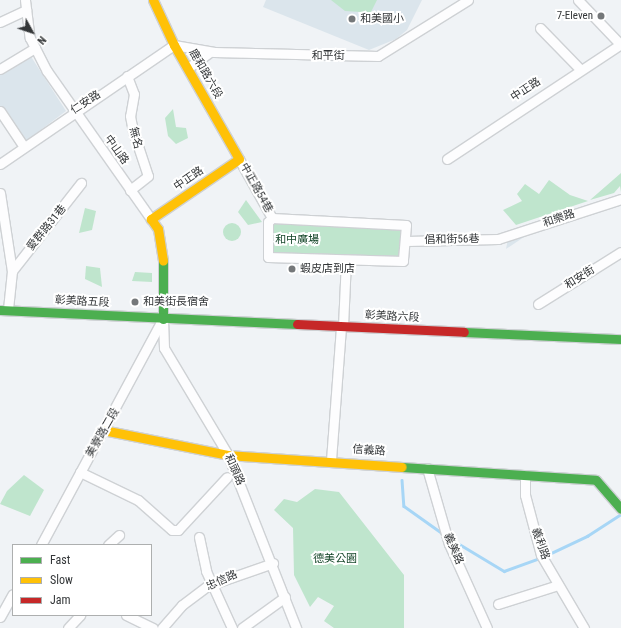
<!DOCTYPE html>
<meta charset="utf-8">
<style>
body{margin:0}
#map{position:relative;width:621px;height:628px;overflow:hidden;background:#f0f3f6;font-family:"Roboto Condensed","Noto Sans TC",sans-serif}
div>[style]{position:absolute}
.built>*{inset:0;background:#dbe5ec}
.green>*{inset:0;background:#bfe5cd;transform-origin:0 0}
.round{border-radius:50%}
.stream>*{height:2.5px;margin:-1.25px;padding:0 1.25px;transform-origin:1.25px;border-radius:1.25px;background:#a7d6f6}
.roads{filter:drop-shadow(1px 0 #ced1d4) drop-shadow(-1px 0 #ced1d4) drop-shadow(0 1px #ced1d4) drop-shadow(0 -1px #ced1d4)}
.street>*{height:9px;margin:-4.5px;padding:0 4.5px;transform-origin:4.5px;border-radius:4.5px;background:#fdfdfe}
.fast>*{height:9px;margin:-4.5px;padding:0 4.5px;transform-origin:4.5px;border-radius:4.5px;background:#4caf50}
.slow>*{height:9px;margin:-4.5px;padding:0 4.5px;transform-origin:4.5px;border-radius:4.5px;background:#ffc107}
.jam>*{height:9px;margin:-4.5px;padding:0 4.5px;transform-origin:4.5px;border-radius:4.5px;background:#c62828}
.dots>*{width:11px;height:11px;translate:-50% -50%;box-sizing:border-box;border:2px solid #fff;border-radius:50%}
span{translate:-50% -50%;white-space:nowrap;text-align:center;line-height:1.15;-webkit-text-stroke:4px #fff;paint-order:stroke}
.poi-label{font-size:11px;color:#333638}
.right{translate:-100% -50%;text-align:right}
.left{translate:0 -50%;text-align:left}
.street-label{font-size:11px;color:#333638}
.park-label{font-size:11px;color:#16472a}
.legend{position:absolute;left:12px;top:544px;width:140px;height:72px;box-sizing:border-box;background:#fff;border:1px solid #adafaf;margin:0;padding:5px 7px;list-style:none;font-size:12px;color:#333638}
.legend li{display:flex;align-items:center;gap:8px;height:20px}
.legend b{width:20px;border:1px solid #adafaf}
.north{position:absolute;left:12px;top:12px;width:40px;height:40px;-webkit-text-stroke:3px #fff;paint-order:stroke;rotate:130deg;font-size:11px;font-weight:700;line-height:16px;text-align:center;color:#333638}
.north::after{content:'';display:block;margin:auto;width:14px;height:18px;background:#333638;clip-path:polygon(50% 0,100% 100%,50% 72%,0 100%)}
</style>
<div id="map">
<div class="built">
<div style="clip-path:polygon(266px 0,422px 0,407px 30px,396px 39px,369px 50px,263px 7px)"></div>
<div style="clip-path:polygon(30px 55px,66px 111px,22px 144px,0 108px,0 74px)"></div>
<div style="clip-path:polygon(521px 235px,524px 237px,506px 249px,508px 239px)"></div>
</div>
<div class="green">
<div style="clip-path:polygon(331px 0,377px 0,367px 20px,359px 16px,361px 12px,345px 11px)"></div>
<div style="clip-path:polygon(173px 109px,176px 127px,186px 128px,188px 138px,176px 144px,168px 136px,165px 118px)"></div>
<div style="clip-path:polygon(621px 173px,621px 192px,620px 186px,614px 193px,590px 200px)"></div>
<div style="clip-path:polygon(549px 180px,570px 195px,588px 201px,516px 225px,503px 210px,522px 201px,517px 194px,525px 184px,539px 194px)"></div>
<div style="clip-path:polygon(246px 200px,262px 222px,248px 225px,238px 212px)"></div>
<div style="clip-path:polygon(85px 208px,96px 211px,92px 230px,79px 233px)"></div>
<div style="left:272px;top:221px;width:129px;height:36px;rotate:3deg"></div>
<div class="round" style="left:223px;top:223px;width:18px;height:18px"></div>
<div style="clip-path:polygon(86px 266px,100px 268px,102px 287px,85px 279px)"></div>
<div style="clip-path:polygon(135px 272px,152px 273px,152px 282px,132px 281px)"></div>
<div style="clip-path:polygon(24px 475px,44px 490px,30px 516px,0 504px,7px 491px)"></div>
<div style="clip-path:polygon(315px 489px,339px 492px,404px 575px,404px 628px,334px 628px,324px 621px,334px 606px,318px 597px,310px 607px,294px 575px,293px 528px,274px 510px,284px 499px,297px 502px)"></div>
</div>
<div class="stream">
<div style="left:402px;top:480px;width:26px;rotate:86deg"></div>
<div style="left:404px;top:506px;width:47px;rotate:35.4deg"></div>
<div style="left:451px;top:539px;width:62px;rotate:31.1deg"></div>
<div style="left:504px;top:571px;width:38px;rotate:-20deg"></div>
<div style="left:545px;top:556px;width:47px;rotate:-25.5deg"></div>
<div style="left:587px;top:536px;width:40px;rotate:-32.9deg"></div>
</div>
<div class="roads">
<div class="street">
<div style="left:25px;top:0;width:38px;rotate:83deg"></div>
<div style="left:30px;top:38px;width:37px;rotate:63deg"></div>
<div style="left:47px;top:71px;width:181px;rotate:54.9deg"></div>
<div style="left:578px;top:0;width:61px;rotate:46.3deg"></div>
<div style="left:0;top:22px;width:29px;rotate:-25deg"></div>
<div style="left:540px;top:28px;width:57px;rotate:45.7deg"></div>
<div style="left:188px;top:68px;width:27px;rotate:-36deg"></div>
<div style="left:0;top:69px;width:41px;rotate:-31deg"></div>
<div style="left:127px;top:76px;width:19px;rotate:69deg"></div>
<div style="left:134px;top:94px;width:22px;rotate:100deg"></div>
<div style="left:130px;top:116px;width:15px;rotate:79deg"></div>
<div style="left:133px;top:131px;width:47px;rotate:71.6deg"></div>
<div style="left:148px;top:176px;width:23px;rotate:142deg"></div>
<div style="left:0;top:111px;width:43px;rotate:56.3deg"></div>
<div style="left:239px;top:159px;width:68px;rotate:60.8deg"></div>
<div style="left:447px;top:159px;width:209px;rotate:-33.5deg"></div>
<div style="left:0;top:164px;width:211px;rotate:-34.4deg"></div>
<div style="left:174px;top:45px;width:41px;rotate:9.9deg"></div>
<div style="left:214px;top:52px;width:164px;rotate:1.4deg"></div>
<div style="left:378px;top:56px;width:106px;rotate:-31.9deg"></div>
<div style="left:0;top:193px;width:79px;rotate:81.3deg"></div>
<div style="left:12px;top:271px;width:39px;rotate:96deg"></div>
<div style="left:272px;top:218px;width:134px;rotate:3deg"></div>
<div style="left:406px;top:225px;width:36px;rotate:95deg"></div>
<div style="left:403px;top:261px;width:135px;rotate:-178.3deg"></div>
<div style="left:268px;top:257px;width:35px;rotate:-90deg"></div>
<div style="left:268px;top:222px;width:6px;rotate:-45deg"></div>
<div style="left:406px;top:241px;width:92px;rotate:-1.2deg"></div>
<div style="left:498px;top:239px;width:129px;rotate:-18deg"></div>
<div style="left:12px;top:271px;width:112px;rotate:-51.9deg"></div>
<div style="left:538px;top:304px;width:98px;rotate:-32.1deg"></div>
<div style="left:163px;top:319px;width:29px;rotate:88deg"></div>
<div style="left:164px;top:348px;width:125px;rotate:59.1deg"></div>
<div style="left:228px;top:455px;width:186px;rotate:68.5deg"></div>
<div style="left:343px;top:326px;width:66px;rotate:-87.4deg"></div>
<div style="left:331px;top:460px;width:134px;rotate:-85.7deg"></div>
<div style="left:427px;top:468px;width:79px;rotate:73.9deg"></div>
<div style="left:449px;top:544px;width:92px;rotate:65.7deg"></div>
<div style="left:80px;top:472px;width:64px;rotate:25.8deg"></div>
<div style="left:138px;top:500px;width:45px;rotate:41.4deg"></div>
<div style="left:172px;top:530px;width:6px"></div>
<div style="left:178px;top:530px;width:72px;rotate:-47.2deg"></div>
<div style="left:525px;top:475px;width:20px;rotate:90deg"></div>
<div style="left:525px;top:495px;width:62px;rotate:75.1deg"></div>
<div style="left:541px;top:555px;width:85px;rotate:59.5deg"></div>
<div style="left:199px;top:537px;width:35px;rotate:78deg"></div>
<div style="left:206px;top:571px;width:63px;rotate:65.5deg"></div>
<div style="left:41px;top:545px;width:255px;rotate:-61.7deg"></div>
<div style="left:108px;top:545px;width:15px;rotate:-42deg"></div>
<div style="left:498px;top:604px;width:63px;rotate:-17.6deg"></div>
<div style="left:126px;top:615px;width:30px;rotate:26deg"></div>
<div style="left:0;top:617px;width:26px;rotate:-61deg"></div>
<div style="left:68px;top:628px;width:18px;rotate:-47deg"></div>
<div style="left:162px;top:628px;width:30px;rotate:-49deg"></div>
<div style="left:182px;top:605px;width:31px;rotate:-37deg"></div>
<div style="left:207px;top:586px;width:70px;rotate:-19.2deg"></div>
<div style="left:242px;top:628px;width:53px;rotate:-35.8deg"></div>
</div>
<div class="fast">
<div style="left:163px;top:261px;width:58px;rotate:90deg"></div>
<div style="left:0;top:310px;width:297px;rotate:2.7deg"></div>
<div style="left:464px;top:332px;width:157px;rotate:2.6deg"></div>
<div style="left:402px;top:467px;width:194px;rotate:3.8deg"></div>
<div style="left:596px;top:480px;width:38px;rotate:49deg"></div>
</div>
<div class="slow">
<div style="left:153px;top:0;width:50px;rotate:65deg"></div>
<div style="left:174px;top:45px;width:131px;rotate:60.3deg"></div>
<div style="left:239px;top:159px;width:107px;rotate:145.7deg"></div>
<div style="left:151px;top:219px;width:12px;rotate:55deg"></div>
<div style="left:158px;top:229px;width:32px;rotate:81deg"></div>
<div style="left:103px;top:430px;width:127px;rotate:11.3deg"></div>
<div style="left:228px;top:455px;width:174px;rotate:3.9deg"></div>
</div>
<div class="jam">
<div style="left:297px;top:324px;width:167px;rotate:2.7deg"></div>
</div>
</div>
<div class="dots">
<div style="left:601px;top:16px;background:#75787a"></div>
<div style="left:352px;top:19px;background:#75787a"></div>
<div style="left:292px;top:269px;background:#75787a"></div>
<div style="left:135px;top:302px;background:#75787a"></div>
</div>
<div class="poi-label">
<span class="right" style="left:593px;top:16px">7-Eleven</span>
<span class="left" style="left:360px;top:19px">和美國小</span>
<span class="left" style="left:300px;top:269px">蝦皮店到店</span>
<span class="left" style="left:143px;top:302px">和美街長宿舍</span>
</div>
<div class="street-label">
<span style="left:328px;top:56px">和平街</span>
<span style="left:205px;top:74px;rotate:60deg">鹿和路六段</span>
<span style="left:526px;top:90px;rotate:-33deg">中正路</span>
<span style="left:86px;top:103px;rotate:-33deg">仁安路</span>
<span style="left:135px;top:138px;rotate:76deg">無名</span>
<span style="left:116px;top:150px;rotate:54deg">中山路</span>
<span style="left:189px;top:179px;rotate:-34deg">中正路</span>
<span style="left:256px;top:188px;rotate:61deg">中正路54巷</span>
<span style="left:559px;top:219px;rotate:-18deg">和樂路</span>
<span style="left:47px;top:228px;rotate:-51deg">愛群路31巷</span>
<span style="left:452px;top:240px;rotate:-1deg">倡和街56巷</span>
<span style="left:580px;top:278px;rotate:-32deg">和安街</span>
<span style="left:82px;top:302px;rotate:3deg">彰美路五段</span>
<span style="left:392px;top:317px;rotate:3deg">彰美路六段</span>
<span style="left:103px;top:433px;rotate:-60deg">美寮路二段</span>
<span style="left:369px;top:451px;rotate:4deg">信義路</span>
<span style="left:234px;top:470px;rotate:66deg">和頭路</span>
<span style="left:540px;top:544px;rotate:71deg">義利路</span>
<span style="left:453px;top:549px;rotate:67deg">義美路</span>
<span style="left:222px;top:581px;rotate:-24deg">忠信路</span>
</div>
<div class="park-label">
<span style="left:297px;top:240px">和中廣場</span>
<span style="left:335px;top:559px">德美公園</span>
</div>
<ul class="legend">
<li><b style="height:5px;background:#4caf50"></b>Fast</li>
<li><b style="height:5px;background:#ffc107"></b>Slow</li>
<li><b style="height:5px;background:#c62828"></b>Jam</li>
</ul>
<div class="north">N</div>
</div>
